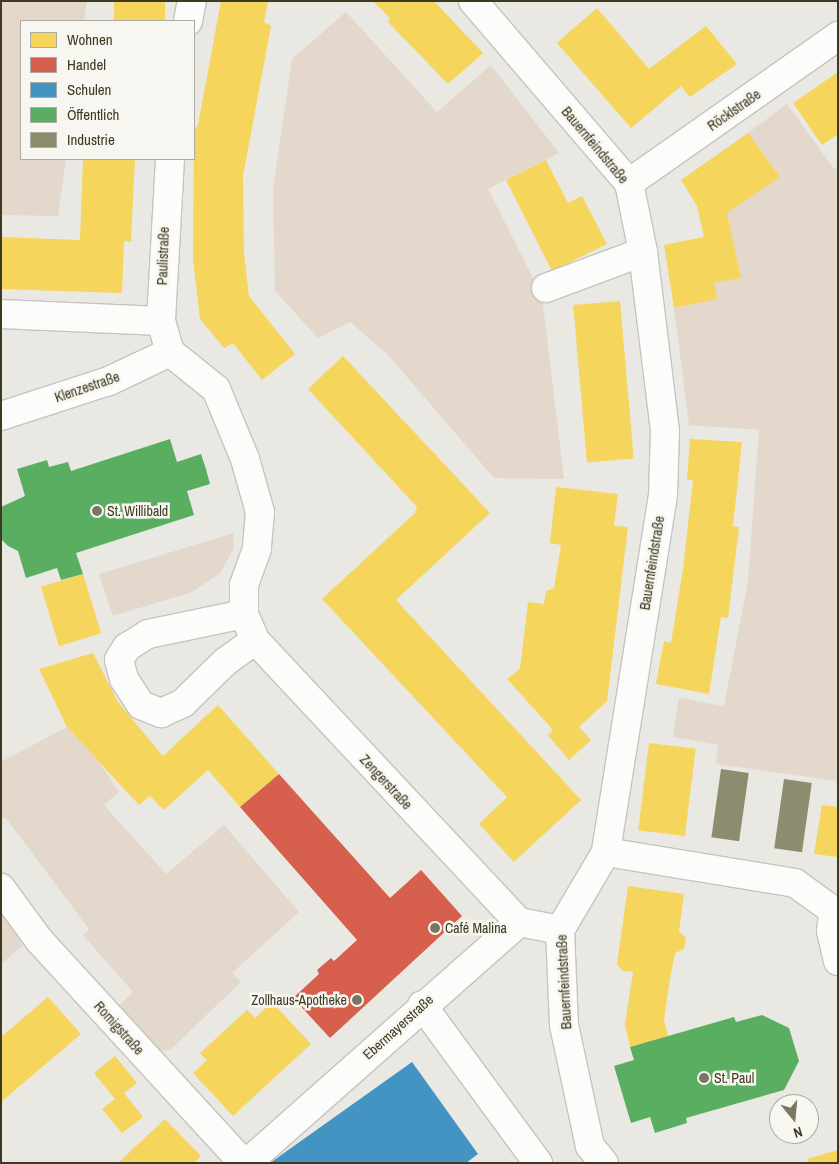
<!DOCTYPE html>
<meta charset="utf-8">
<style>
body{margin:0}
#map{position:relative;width:839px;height:1164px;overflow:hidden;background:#e9e8e3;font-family:"Archivo Narrow",sans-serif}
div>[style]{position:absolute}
.green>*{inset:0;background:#e3d8cb}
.homes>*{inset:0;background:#f6d55c;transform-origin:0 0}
.shops>*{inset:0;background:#d6604d}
.schools>*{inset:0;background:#4393c3}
.public>*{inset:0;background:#5aae61}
.industry>*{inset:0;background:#8c8c6e;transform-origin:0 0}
.roads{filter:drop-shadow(1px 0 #c5c4bf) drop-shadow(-1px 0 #c5c4bf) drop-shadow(0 1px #c5c4bf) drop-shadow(0 -1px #c5c4bf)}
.minor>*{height:28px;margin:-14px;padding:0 14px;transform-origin:14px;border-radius:14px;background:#fcfcfb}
.dots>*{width:14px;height:14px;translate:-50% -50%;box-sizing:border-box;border:2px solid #f8f6f1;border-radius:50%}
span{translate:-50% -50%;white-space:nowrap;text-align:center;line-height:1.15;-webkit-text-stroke:5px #f8f6f1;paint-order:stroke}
.street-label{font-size:14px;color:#3c3a20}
.poi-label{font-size:14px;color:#3c3a20}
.left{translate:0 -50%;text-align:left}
.right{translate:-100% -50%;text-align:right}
.frame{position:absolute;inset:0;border:2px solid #3c3a20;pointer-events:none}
.legend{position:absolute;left:20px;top:20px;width:175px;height:140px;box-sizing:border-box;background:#f8f6f1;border:1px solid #adab9d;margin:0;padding:6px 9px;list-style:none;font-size:15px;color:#3c3a20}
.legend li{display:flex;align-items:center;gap:10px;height:25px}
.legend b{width:25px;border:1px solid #adab9d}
.north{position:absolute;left:769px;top:1094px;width:50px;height:50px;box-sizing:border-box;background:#f8f6f1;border:1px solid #adab9d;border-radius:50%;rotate:163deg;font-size:14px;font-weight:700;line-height:20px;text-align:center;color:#3c3a20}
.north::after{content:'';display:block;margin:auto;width:18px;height:22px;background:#797764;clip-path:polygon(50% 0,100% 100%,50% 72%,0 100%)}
</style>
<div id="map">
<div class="green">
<div style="clip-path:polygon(1px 1px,87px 1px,84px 21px,21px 21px,21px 159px,66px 159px,58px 216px,1px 215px)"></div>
<div style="clip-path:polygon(346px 12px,437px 112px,491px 65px,559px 153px,488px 189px,542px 296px,564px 479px,494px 478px,388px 355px,350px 322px,318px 338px,275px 291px,273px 189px,292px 59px)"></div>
<div style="clip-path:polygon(787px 104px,834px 169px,838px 166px,838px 781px,716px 764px,718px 745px,673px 737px,679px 698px,724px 706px,748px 581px,759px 430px,689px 425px,674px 308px,716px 299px,714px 283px,741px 278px,727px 213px,780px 177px,748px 133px)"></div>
<div style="clip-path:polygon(234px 533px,233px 550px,220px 573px,192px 592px,113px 616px,99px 574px)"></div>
<div style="clip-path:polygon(67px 727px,99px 762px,119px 792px,104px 805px,166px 874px,224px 825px,299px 912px,232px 973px,241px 982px,170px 1050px,155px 1052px,116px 1008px,133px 992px,83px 935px,89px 929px,6px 818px,1px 819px,1px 762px)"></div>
<div style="clip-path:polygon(1px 909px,23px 945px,1px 964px)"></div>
</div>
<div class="homes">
<div style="left:114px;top:1px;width:51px;height:20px"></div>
<div style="clip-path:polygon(221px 1px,268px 1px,264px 22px,271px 26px,243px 176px,244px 254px,249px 296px,295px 354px,262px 380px,233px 343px,224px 348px,200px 319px,193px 260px,194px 130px,198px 125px)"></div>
<div style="clip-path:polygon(373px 1px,434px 1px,483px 53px,448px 84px,388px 22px,390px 18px)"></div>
<div style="clip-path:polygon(597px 8px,649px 69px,706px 26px,737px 64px,690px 97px,681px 86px,631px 128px,557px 43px)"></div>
<div style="clip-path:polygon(838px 72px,838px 134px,822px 145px,793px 103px)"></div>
<div style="clip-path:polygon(748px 133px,780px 177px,727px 213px,741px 278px,714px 283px,717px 299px,674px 308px,664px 245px,704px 237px,697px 206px,681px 180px)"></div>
<div style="clip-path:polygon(83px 159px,135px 159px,131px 242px,124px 241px,122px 293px,1px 289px,1px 237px,80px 240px)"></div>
<div style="clip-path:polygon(546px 160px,568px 203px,582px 196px,607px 244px,552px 271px,506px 180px)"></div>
<div style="left:620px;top:301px;width:158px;height:47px;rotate:85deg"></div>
<div style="clip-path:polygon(343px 356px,490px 513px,396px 600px,581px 800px,514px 862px,479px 824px,507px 797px,322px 599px,415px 513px,417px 507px,308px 389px)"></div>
<div style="clip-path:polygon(690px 439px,742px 442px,733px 526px,739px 527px,728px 618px,721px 617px,709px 694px,656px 684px,664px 641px,671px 643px,683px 569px,693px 480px,687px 480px)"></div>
<div style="clip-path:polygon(556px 487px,618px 494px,614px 526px,628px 527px,607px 701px,579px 727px,591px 740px,569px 760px,548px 735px,553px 730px,507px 679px,520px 669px,528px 602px,544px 604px,546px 591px,554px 588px,561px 545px,550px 543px)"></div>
<div style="left:83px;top:574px;width:62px;height:44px;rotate:73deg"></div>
<div style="clip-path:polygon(93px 653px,118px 702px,163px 756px,218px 705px,279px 774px,240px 807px,208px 770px,164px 810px,150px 796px,139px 805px,67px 727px,39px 669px)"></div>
<div style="left:649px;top:743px;width:47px;height:88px;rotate:7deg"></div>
<div style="clip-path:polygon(822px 805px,838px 807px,838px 857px,814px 854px)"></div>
<div style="clip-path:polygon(628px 886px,684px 894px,679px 931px,686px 938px,684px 949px,675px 953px,670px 978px,664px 1020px,668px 1036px,630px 1047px,625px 1025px,633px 972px,623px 971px,617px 964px)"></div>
<div style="clip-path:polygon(48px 997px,81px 1034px,1px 1102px,1px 1037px)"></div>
<div style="clip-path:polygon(272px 1002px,311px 1044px,233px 1116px,193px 1073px,207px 1060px,200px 1053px,247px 1010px,255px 1018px)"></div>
<div style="clip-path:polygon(115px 1056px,137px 1083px,124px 1093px,143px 1117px,122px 1133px,102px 1109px,115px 1099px,94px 1073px)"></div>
<div style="clip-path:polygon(165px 1119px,201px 1156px,194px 1163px,118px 1163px)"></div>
<div style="clip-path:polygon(838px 1150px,838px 1163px,808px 1163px,807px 1159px)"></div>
</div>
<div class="shops">
<div style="clip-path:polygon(279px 774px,390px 898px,421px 870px,462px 916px,330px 1038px,293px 998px,319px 974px,317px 970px,331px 958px,334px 961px,357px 940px,240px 807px)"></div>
</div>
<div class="schools">
<div style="clip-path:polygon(412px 1062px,478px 1154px,466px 1163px,270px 1163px)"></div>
</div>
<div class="public">
<div style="clip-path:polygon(170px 439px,177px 462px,201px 454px,206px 469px,210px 484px,187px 491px,194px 515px,76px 553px,83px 574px,61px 580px,57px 568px,26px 578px,18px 551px,8px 546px,1px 539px,1px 507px,25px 496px,17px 469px,47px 460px,49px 467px,68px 462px,71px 471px)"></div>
<div style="clip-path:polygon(762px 1015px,789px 1028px,799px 1061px,784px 1090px,686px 1118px,687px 1123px,655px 1133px,650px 1117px,631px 1123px,614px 1066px,634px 1060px,630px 1047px,734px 1017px,736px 1022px)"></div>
</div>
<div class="industry">
<div style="left:721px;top:769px;width:28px;height:69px;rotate:8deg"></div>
<div style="left:784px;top:779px;width:28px;height:70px;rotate:8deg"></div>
</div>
<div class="roads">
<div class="minor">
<div style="left:473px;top:1px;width:240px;rotate:49.4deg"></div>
<div style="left:629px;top:183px;width:70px;rotate:78.5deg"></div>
<div style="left:643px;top:252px;width:180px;rotate:83deg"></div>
<div style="left:665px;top:431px;width:64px;rotate:91.8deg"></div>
<div style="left:663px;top:495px;width:362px;rotate:99.1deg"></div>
<div style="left:606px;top:852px;width:91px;rotate:120.5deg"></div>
<div style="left:560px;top:930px;width:95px;rotate:87.6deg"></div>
<div style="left:564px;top:1025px;width:124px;rotate:77.9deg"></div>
<div style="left:590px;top:1146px;width:22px;rotate:51deg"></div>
<div style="left:188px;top:21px;width:20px;rotate:-79deg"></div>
<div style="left:170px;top:159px;width:162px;rotate:93.2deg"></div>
<div style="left:161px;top:321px;width:32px;rotate:74deg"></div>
<div style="left:629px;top:183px;width:256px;rotate:-35.1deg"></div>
<div style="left:546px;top:288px;width:103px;rotate:-20.4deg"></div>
<div style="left:1px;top:314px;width:160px;rotate:2.5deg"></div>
<div style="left:170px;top:352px;width:59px;rotate:38.8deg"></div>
<div style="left:216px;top:389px;width:76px;rotate:67.5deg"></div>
<div style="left:245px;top:459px;width:55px;rotate:74.2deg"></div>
<div style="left:260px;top:512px;width:37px;rotate:95deg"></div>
<div style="left:257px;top:549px;width:38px;rotate:110deg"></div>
<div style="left:244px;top:585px;width:29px;rotate:90deg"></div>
<div style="left:244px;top:614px;width:28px;rotate:67deg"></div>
<div style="left:255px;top:640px;width:386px;rotate:46.9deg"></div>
<div style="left:1px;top:416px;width:114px;rotate:-18deg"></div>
<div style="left:109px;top:381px;width:68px;rotate:-25.4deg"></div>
<div style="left:244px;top:614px;width:98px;rotate:168.2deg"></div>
<div style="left:148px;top:634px;width:25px;rotate:148deg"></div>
<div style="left:127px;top:647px;width:15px;rotate:122deg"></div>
<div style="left:119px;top:660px;width:20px;rotate:75deg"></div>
<div style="left:124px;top:679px;width:31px;rotate:57deg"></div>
<div style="left:141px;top:705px;width:22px;rotate:22deg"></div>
<div style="left:161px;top:713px;width:24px;rotate:-24deg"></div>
<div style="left:183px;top:703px;width:59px;rotate:-44.3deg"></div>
<div style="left:225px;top:662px;width:37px;rotate:-36deg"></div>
<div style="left:606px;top:852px;width:192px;rotate:9.3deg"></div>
<div style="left:795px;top:883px;width:53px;rotate:35.8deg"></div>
<div style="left:1px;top:888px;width:64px;rotate:53.8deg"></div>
<div style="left:39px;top:940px;width:302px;rotate:47.5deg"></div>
<div style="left:833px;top:913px;width:18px;rotate:96deg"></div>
<div style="left:831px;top:931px;width:31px;rotate:77deg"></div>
<div style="left:422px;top:1005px;width:196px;rotate:53.7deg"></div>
<div style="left:247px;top:1163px;width:363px;rotate:-41.5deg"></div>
<div style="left:519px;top:922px;width:42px;rotate:11deg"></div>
</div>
</div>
<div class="dots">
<div style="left:97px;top:511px;background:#797764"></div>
<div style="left:435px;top:928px;background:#797764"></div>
<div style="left:357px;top:1000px;background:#797764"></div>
<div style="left:704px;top:1078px;background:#797764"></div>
</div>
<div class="street-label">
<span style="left:734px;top:110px;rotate:-35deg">Röcklstraße</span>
<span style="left:595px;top:145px;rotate:50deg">Bauernfeindstraße</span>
<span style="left:163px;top:256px;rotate:-88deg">Paulistraße</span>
<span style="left:87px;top:387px;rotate:-19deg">Klenzestraße</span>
<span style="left:652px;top:563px;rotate:-81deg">Bauernfeindstraße</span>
<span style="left:386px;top:782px;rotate:47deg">Zengerstraße</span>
<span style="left:564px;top:982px;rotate:-93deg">Bauernfeindstraße</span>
<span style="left:398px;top:1027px;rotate:-42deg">Ebermayerstraße</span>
<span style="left:119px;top:1028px;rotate:48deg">Romigstraße</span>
</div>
<div class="poi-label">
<span class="left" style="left:107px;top:511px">St. Willibald</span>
<span class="left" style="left:445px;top:928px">Café Malina</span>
<span class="right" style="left:347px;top:1000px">Zollhaus-Apotheke</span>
<span class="left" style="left:714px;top:1078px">St. Paul</span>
</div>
<div class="frame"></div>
<ul class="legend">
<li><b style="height:14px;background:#f6d55c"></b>Wohnen</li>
<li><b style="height:14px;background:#d6604d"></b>Handel</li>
<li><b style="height:14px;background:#4393c3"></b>Schulen</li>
<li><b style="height:14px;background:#5aae61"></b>Öffentlich</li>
<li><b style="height:14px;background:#8c8c6e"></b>Industrie</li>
</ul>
<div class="north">N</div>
</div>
